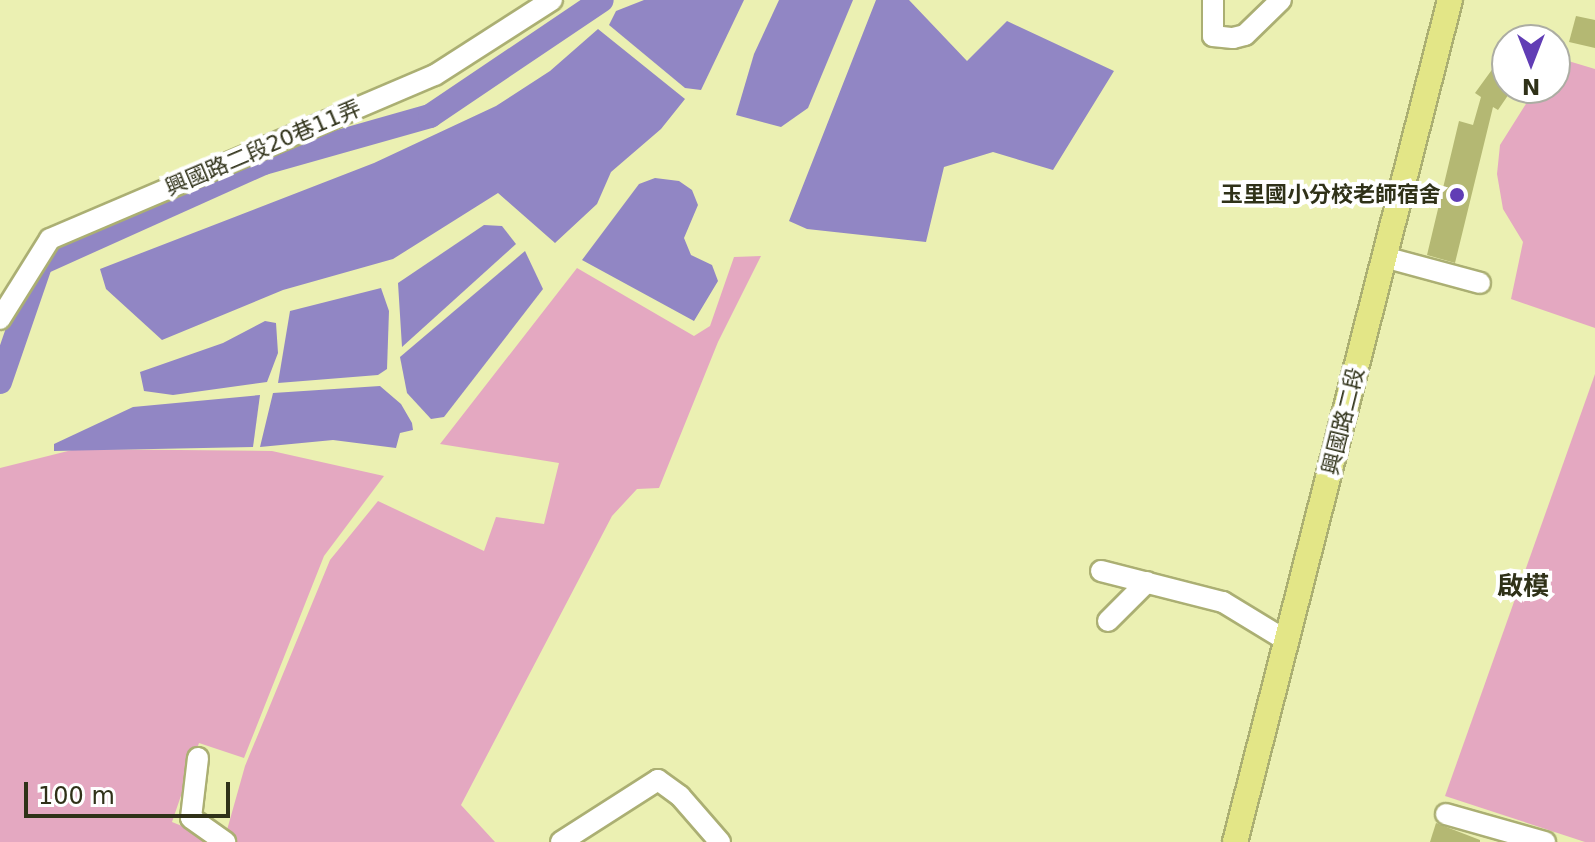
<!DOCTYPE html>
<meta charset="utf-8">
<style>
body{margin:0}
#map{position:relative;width:1595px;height:842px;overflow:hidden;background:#ebf0b2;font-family:"DejaVu Sans","Noto Sans TC",sans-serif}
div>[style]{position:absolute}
.green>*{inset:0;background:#e4a8c1}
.water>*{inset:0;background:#9186c4}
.river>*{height:24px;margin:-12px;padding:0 12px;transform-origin:12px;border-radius:12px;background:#9186c4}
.building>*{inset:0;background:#b4b873}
.roads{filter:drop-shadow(2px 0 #abaf73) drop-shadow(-2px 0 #abaf73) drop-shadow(0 2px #abaf73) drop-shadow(0 -2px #abaf73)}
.minor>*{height:20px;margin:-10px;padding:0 10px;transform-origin:10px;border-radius:10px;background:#fff}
.major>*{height:24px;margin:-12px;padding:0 12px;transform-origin:12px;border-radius:12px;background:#e3e687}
.dots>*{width:22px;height:22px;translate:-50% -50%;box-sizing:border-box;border:4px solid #fff;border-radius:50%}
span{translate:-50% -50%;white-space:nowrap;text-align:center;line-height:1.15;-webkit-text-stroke:8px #fff;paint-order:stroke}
.street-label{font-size:22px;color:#2f3118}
.poi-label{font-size:22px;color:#2f3118;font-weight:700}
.right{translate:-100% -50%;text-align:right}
.quarter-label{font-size:26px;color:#2f3118;font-weight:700}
.north{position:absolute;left:1491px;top:24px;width:80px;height:80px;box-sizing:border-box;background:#fff;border:2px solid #acada3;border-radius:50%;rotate:180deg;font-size:22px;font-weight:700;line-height:32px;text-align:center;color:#2f3118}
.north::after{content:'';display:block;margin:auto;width:28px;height:36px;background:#613db5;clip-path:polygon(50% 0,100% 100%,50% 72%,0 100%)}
.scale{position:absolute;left:24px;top:782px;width:206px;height:36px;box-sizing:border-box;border:4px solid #2f3118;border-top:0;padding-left:10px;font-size:24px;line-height:28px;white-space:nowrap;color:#2f3118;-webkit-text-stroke:6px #fff;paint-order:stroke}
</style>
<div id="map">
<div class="green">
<div style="clip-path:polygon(1555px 57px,1595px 69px,1595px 328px,1511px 299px,1523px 242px,1503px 209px,1497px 174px,1500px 145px,1536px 88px,1555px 88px)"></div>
<div style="clip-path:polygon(761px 256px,718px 342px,659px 488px,637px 489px,612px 516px,461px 805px,495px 842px,233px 842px,227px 830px,245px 766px,330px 560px,378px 501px,484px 551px,496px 517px,544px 524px,559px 463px,440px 444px,577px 268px,694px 336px,710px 326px,734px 257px)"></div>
<div style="clip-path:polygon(1595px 374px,1595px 842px,1585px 842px,1445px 796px)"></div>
<div style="clip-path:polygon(76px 449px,272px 451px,384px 476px,324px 556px,244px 758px,199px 743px,172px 822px,222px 842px,0 842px,0 468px)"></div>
</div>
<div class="water">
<div style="clip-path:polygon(644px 0,744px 0,701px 90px,685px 88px,609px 25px,616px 11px)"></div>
<div style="clip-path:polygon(779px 0,853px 0,808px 108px,781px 127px,736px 115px,754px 54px)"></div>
<div style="clip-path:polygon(876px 0,909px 0,967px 61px,1007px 21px,1114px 71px,1053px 170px,993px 152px,944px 167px,926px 242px,807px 229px,789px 221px)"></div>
<div style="clip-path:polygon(598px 29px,685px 99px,661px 129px,611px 172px,597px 204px,555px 243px,498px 193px,393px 259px,283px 290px,162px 340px,106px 289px,100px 269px,374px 163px,496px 106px,550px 71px)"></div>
<div style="clip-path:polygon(655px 178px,679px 181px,692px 190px,698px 205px,684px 238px,691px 255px,712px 265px,718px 281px,694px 321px,582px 260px,639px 184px)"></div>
<div style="clip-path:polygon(484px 225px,502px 226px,516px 244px,402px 347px,398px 283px)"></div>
<div style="clip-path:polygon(525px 251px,543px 289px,444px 417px,431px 419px,407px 393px,400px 357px)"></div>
<div style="clip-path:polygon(381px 288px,389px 311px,387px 369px,378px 375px,278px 383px,290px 311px)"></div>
<div style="clip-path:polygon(265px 321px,276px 323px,278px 353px,267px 382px,173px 395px,144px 391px,140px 372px,223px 343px)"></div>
<div style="clip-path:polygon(380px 386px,401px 404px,412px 423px,413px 430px,400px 433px,396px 448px,333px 440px,260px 447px,273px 393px)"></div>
<div style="clip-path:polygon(260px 395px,253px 447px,54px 451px,54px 444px,133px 407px)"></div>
</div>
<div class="river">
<div style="left:0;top:382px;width:126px;rotate:-71deg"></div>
<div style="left:41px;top:263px;width:244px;rotate:-24.2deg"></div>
<div style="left:264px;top:163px;width:173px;rotate:-15.8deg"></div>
<div style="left:430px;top:116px;width:207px;rotate:-34deg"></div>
</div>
<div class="building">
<div style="clip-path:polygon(1576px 16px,1595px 20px,1595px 48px,1569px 42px)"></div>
<div style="clip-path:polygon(1523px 26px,1542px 40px,1513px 40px)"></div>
<div style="clip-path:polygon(1507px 49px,1507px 88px,1513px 88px,1498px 110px,1493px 107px,1455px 263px,1427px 255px,1459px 121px,1473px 125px,1481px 97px,1475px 93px)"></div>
<div style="clip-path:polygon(1436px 823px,1480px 840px,1480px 842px,1430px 842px)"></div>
</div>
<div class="roads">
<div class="minor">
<div style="left:1213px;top:0;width:36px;rotate:90deg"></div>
<div style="left:1213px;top:36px;width:20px;rotate:6deg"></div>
<div style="left:1233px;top:38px;width:12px;rotate:-14deg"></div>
<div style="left:1245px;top:35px;width:50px;rotate:-44.2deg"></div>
<div style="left:1395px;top:260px;width:88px;rotate:15.1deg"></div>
<div style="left:0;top:319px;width:94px;rotate:-58deg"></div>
<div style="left:50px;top:239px;width:418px;rotate:-23.1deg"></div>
<div style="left:435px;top:75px;width:139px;rotate:-32.7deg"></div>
<div style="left:1101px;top:571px;width:126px;rotate:14.3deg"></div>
<div style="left:1223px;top:602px;width:75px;rotate:31.4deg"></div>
<div style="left:1108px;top:621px;width:55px;rotate:-45deg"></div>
<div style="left:198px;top:758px;width:60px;rotate:96.7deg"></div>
<div style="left:191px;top:818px;width:42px;rotate:35.2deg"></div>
<div style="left:1446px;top:814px;width:103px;rotate:15.8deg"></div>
<div style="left:561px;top:842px;width:115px;rotate:-32.6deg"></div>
<div style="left:658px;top:780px;width:27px;rotate:36deg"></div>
<div style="left:680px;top:796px;width:61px;rotate:49deg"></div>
</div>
<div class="major">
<div style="left:1235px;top:842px;width:869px;rotate:-75.68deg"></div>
</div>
</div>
<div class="dots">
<div style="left:1457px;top:195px;background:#613db5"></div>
</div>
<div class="street-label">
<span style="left:263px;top:148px;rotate:-23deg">興國路二段20巷11弄</span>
<span style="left:1343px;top:421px;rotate:-76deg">興國路二段</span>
</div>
<div class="poi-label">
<span class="right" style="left:1441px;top:195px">玉里國小分校老師宿舍</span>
</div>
<div class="quarter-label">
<span style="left:1523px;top:587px">啟模</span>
</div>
<div class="north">N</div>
<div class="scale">100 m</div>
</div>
